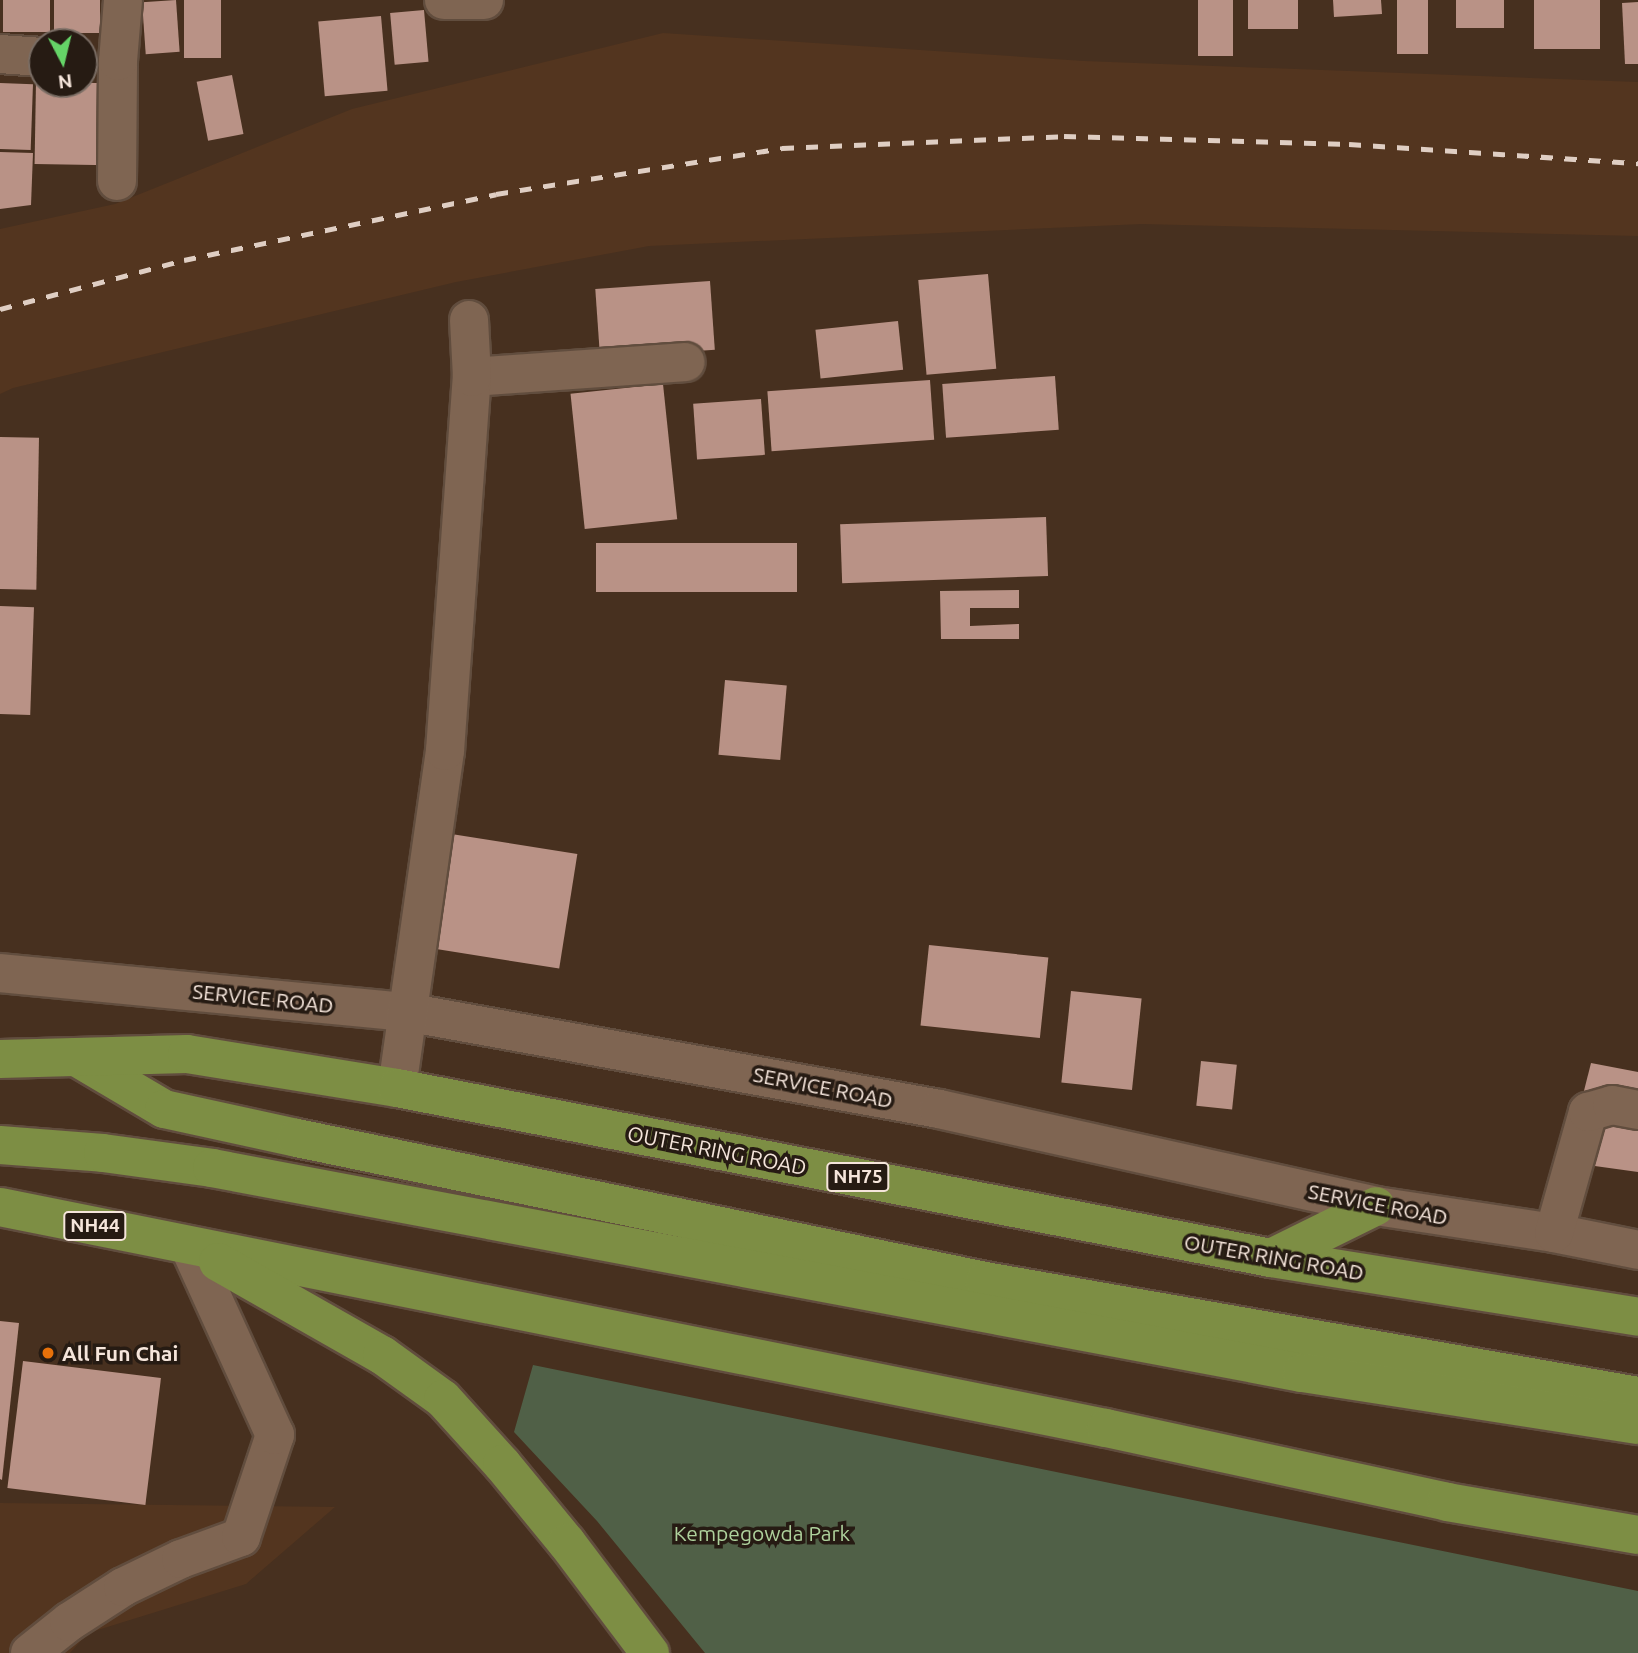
<!DOCTYPE html>
<style>
body{margin:0}
#map{position:relative;width:1638px;height:1653px;overflow:hidden;background:#47301f;font-family:Ubuntu,sans-serif}
div>[style]{position:absolute}
.built>*{inset:0;background:#53351f}
.green>*{inset:0;background:#506047}
.building>*{inset:0;background:#b99286;transform-origin:0 0}
.roads{filter:drop-shadow(2px 0 #614d3e) drop-shadow(-2px 0 #614d3e) drop-shadow(0 2px #614d3e) drop-shadow(0 -2px #614d3e)}
.minor>*{height:38px;margin:-19px;padding:0 19px;transform-origin:19px;border-radius:19px;background:#7f6552}
.highway>*{height:38px;margin:-19px;padding:0 19px;transform-origin:19px;border-radius:19px;background:#7d8e44}
.rail>*{height:5px;margin-top:-2.5px;transform-origin:0;background:repeating-linear-gradient(90deg,#dfcec3 0 12px,transparent 0 24px)}
.dots>*{width:19px;height:19px;translate:-50% -50%;box-sizing:border-box;border:4px solid #261b13;border-radius:50%}
span{translate:-50% -50%;white-space:nowrap;text-align:center;line-height:1.15;-webkit-text-stroke:7px #261b13;paint-order:stroke}
.shield-label span{padding:2px 5px;background:#261b13;border:2px solid;border-radius:5px;-webkit-text-stroke-width:0}
.shield-label{font-size:19px;color:#f5e5db;font-weight:700}
.street-label{font-size:21px;color:#f5e5db}
.poi-label{font-size:21px;color:#f5e5db;font-weight:700}
.left{translate:0 -50%;text-align:left}
.park-label{font-size:21px;color:#aed19c}
.north{position:absolute;left:28px;top:28px;width:70px;height:70px;box-sizing:border-box;background:#261b13;border:2px solid #796c63;border-radius:50%;rotate:173deg;font-size:19px;font-weight:700;line-height:28px;text-align:center;color:#f5e5db}
.north::after{content:'';display:block;margin:auto;width:24px;height:32px;background:#65d467;clip-path:polygon(50% 0,100% 100%,50% 72%,0 100%)}
</style>
<div id="map">
<div class="built">
<div style="clip-path:polygon(663px 33px,1084px 61px,1638px 82px,1638px 236px,1142px 224px,649px 246px,456px 282px,13px 388px,0 394px,0 229px,115px 204px,352px 109px)"></div>
<div style="clip-path:polygon(0 1503px,335px 1507px,246px 1584px,88px 1633px,70px 1653px,0 1653px)"></div>
</div>
<div class="green">
<div style="clip-path:polygon(533px 1365px,1638px 1591px,1638px 1653px,705px 1653px,597px 1521px,514px 1432px)"></div>
</div>
<div class="building">
<div style="left:3px;top:0;width:47px;height:32px"></div>
<div style="left:54px;top:0;width:46px;height:33px"></div>
<div style="left:176px;top:0;width:52px;height:34px;rotate:86deg"></div>
<div style="left:184px;top:0;width:37px;height:58px"></div>
<div style="left:1198px;top:0;width:35px;height:56px"></div>
<div style="left:1248px;top:0;width:50px;height:29px"></div>
<div style="clip-path:polygon(1333px 0,1381px 0,1382px 14px,1334px 17px)"></div>
<div style="left:1397px;top:0;width:31px;height:54px"></div>
<div style="left:1456px;top:0;width:48px;height:28px"></div>
<div style="left:1534px;top:0;width:66px;height:49px"></div>
<div style="clip-path:polygon(1638px 2px,1638px 64px,1625px 64px,1622px 3px)"></div>
<div style="left:424px;top:10px;width:52px;height:34px;rotate:85deg"></div>
<div style="left:381px;top:16px;width:75px;height:63px;rotate:85deg"></div>
<div style="left:232px;top:75px;width:60px;height:36px;rotate:79deg"></div>
<div style="left:36px;top:82px;width:75px;height:82px;rotate:1deg"></div>
<div style="left:0;top:83px;width:33px;height:66px;rotate:2deg"></div>
<div style="clip-path:polygon(0 152px,33px 153px,31px 205px,0 209px)"></div>
<div style="left:988px;top:274px;width:95px;height:70px;rotate:85deg"></div>
<div style="left:710px;top:281px;width:69px;height:115px;rotate:86deg"></div>
<div style="left:898px;top:321px;width:49px;height:83px;rotate:84deg"></div>
<div style="left:1055px;top:376px;width:54px;height:113px;rotate:86deg"></div>
<div style="left:930px;top:380px;width:60px;height:163px;rotate:86deg"></div>
<div style="left:663px;top:384px;width:136px;height:93px;rotate:84deg"></div>
<div style="left:761px;top:399px;width:56px;height:68px;rotate:86deg"></div>
<div style="left:0;top:437px;width:39px;height:152px;rotate:1deg"></div>
<div style="left:1046px;top:517px;width:59px;height:206px;rotate:88deg"></div>
<div style="left:797px;top:543px;width:49px;height:201px;rotate:90deg"></div>
<div style="clip-path:polygon(1019px 590px,1019px 608px,970px 608px,970px 626px,1019px 624px,1019px 639px,941px 639px,940px 591px)"></div>
<div style="left:0;top:606px;width:34px;height:108px;rotate:2deg"></div>
<div style="left:725px;top:680px;width:62px;height:75px;rotate:5deg"></div>
<div style="left:445px;top:833px;width:134px;height:116px;rotate:9deg"></div>
<div style="left:929px;top:945px;width:120px;height:81px;rotate:6deg"></div>
<div style="left:1071px;top:991px;width:71px;height:92px;rotate:6deg"></div>
<div style="left:1201px;top:1061px;width:36px;height:45px;rotate:6deg"></div>
<div style="clip-path:polygon(1591px 1063px,1638px 1072px,1638px 1172px,1566px 1162px)"></div>
<div style="clip-path:polygon(0 1321px,19px 1323px,2px 1480px,0 1479px)"></div>
<div style="left:23px;top:1361px;width:139px;height:128px;rotate:7deg"></div>
</div>
<div class="roads">
<div class="minor">
<div style="left:444px;top:0;width:40px"></div>
<div style="left:0;top:54px;width:42px;rotate:4.1deg"></div>
<div style="left:117px;top:181px;width:120px;rotate:-89.5deg"></div>
<div style="left:118px;top:61px;width:61px;rotate:-85.3deg"></div>
<div style="left:472px;top:377px;width:214px;rotate:-4deg"></div>
<div style="left:0;top:973px;width:408px;rotate:5.5deg"></div>
<div style="left:406px;top:1012px;width:542px;rotate:10.31deg"></div>
<div style="left:939px;top:1109px;width:448px;rotate:12.5deg"></div>
<div style="left:1376px;top:1206px;width:180px;rotate:8.6deg"></div>
<div style="left:1554px;top:1233px;width:86px;rotate:11.4deg"></div>
<div style="left:397px;top:1088px;width:340px;rotate:-81.9deg"></div>
<div style="left:445px;top:751px;width:375px;rotate:-85.9deg"></div>
<div style="left:472px;top:377px;width:57px;rotate:-93deg"></div>
<div style="left:1554px;top:1233px;width:126px;rotate:-74.3deg"></div>
<div style="left:1588px;top:1112px;width:25px;rotate:-16deg"></div>
<div style="left:1612px;top:1105px;width:26px;rotate:11deg"></div>
<div style="left:30px;top:1653px;width:50px;rotate:-38.5deg"></div>
<div style="left:69px;top:1622px;width:64px;rotate:-32.9deg"></div>
<div style="left:123px;top:1587px;width:64px;rotate:-25.8deg"></div>
<div style="left:181px;top:1559px;width:64px;rotate:-20.1deg"></div>
<div style="left:241px;top:1537px;width:108px;rotate:-71.6deg"></div>
<div style="left:275px;top:1435px;width:208px;rotate:-114.5deg"></div>
</div>
<div class="highway">
<div style="left:76px;top:1057px;width:102px;rotate:30.6deg"></div>
<div style="left:164px;top:1109px;width:136px;rotate:12.3deg"></div>
<div style="left:297px;top:1138px;width:703px;rotate:11.74deg"></div>
<div style="left:985px;top:1281px;width:663px;rotate:9.99deg"></div>
<div style="left:0;top:1059px;width:187px;rotate:-1.5deg"></div>
<div style="left:187px;top:1054px;width:213px;rotate:9.2deg"></div>
<div style="left:397px;top:1088px;width:890px;rotate:11.01deg"></div>
<div style="left:1271px;top:1258px;width:372px;rotate:9.1deg"></div>
<div style="left:0;top:1145px;width:103px;rotate:4.4deg"></div>
<div style="left:103px;top:1153px;width:110px;rotate:7.8deg"></div>
<div style="left:212px;top:1168px;width:1109px;rotate:10.65deg"></div>
<div style="left:1302px;top:1373px;width:340px;rotate:8.8deg"></div>
<div style="left:0;top:1207px;width:1128px;rotate:11.3deg"></div>
<div style="left:1106px;top:1428px;width:349px;rotate:12.2deg"></div>
<div style="left:1447px;top:1502px;width:194px;rotate:9.8deg"></div>
<div style="left:1271px;top:1258px;width:117px;rotate:-26.3deg"></div>
<div style="left:218px;top:1262px;width:189px;rotate:29.6deg"></div>
<div style="left:382px;top:1355px;width:75px;rotate:35.8deg"></div>
<div style="left:443px;top:1399px;width:88px;rotate:47.8deg"></div>
<div style="left:502px;top:1464px;width:102px;rotate:50.6deg"></div>
<div style="left:567px;top:1543px;width:138px;rotate:53deg"></div>
</div>
</div>
<div class="rail">
<div style="left:0;top:309px;width:190px;rotate:-14.9deg"></div>
<div style="left:184px;top:260px;width:319px;rotate:-11.9deg"></div>
<div style="left:496px;top:194px;width:290px;rotate:-9.1deg"></div>
<div style="left:782px;top:148px;width:282px;rotate:-2.4deg"></div>
<div style="left:1064px;top:136px;width:285px;rotate:1.6deg"></div>
<div style="left:1349px;top:144px;width:290px;rotate:3.8deg"></div>
</div>
<div class="dots">
<div style="left:48px;top:1353px;background:#e8710a"></div>
</div>
<div class="shield-label">
<span style="left:858px;top:1177px">NH75</span>
<span style="left:95px;top:1226px">NH44</span>
</div>
<div class="street-label">
<span style="left:263px;top:998px;rotate:6deg">SERVICE ROAD</span>
<span style="left:823px;top:1087px;rotate:11deg">SERVICE ROAD</span>
<span style="left:717px;top:1150px;rotate:11deg">OUTER RING ROAD</span>
<span style="left:1378px;top:1204px;rotate:11deg">SERVICE ROAD</span>
<span style="left:1274px;top:1257px;rotate:10deg">OUTER RING ROAD</span>
</div>
<div class="poi-label">
<span class="left" style="left:62px;top:1353px">All Fun Chai</span>
</div>
<div class="park-label">
<span style="left:762px;top:1533px">Kempegowda Park</span>
</div>
<div class="north">N</div>
</div>
